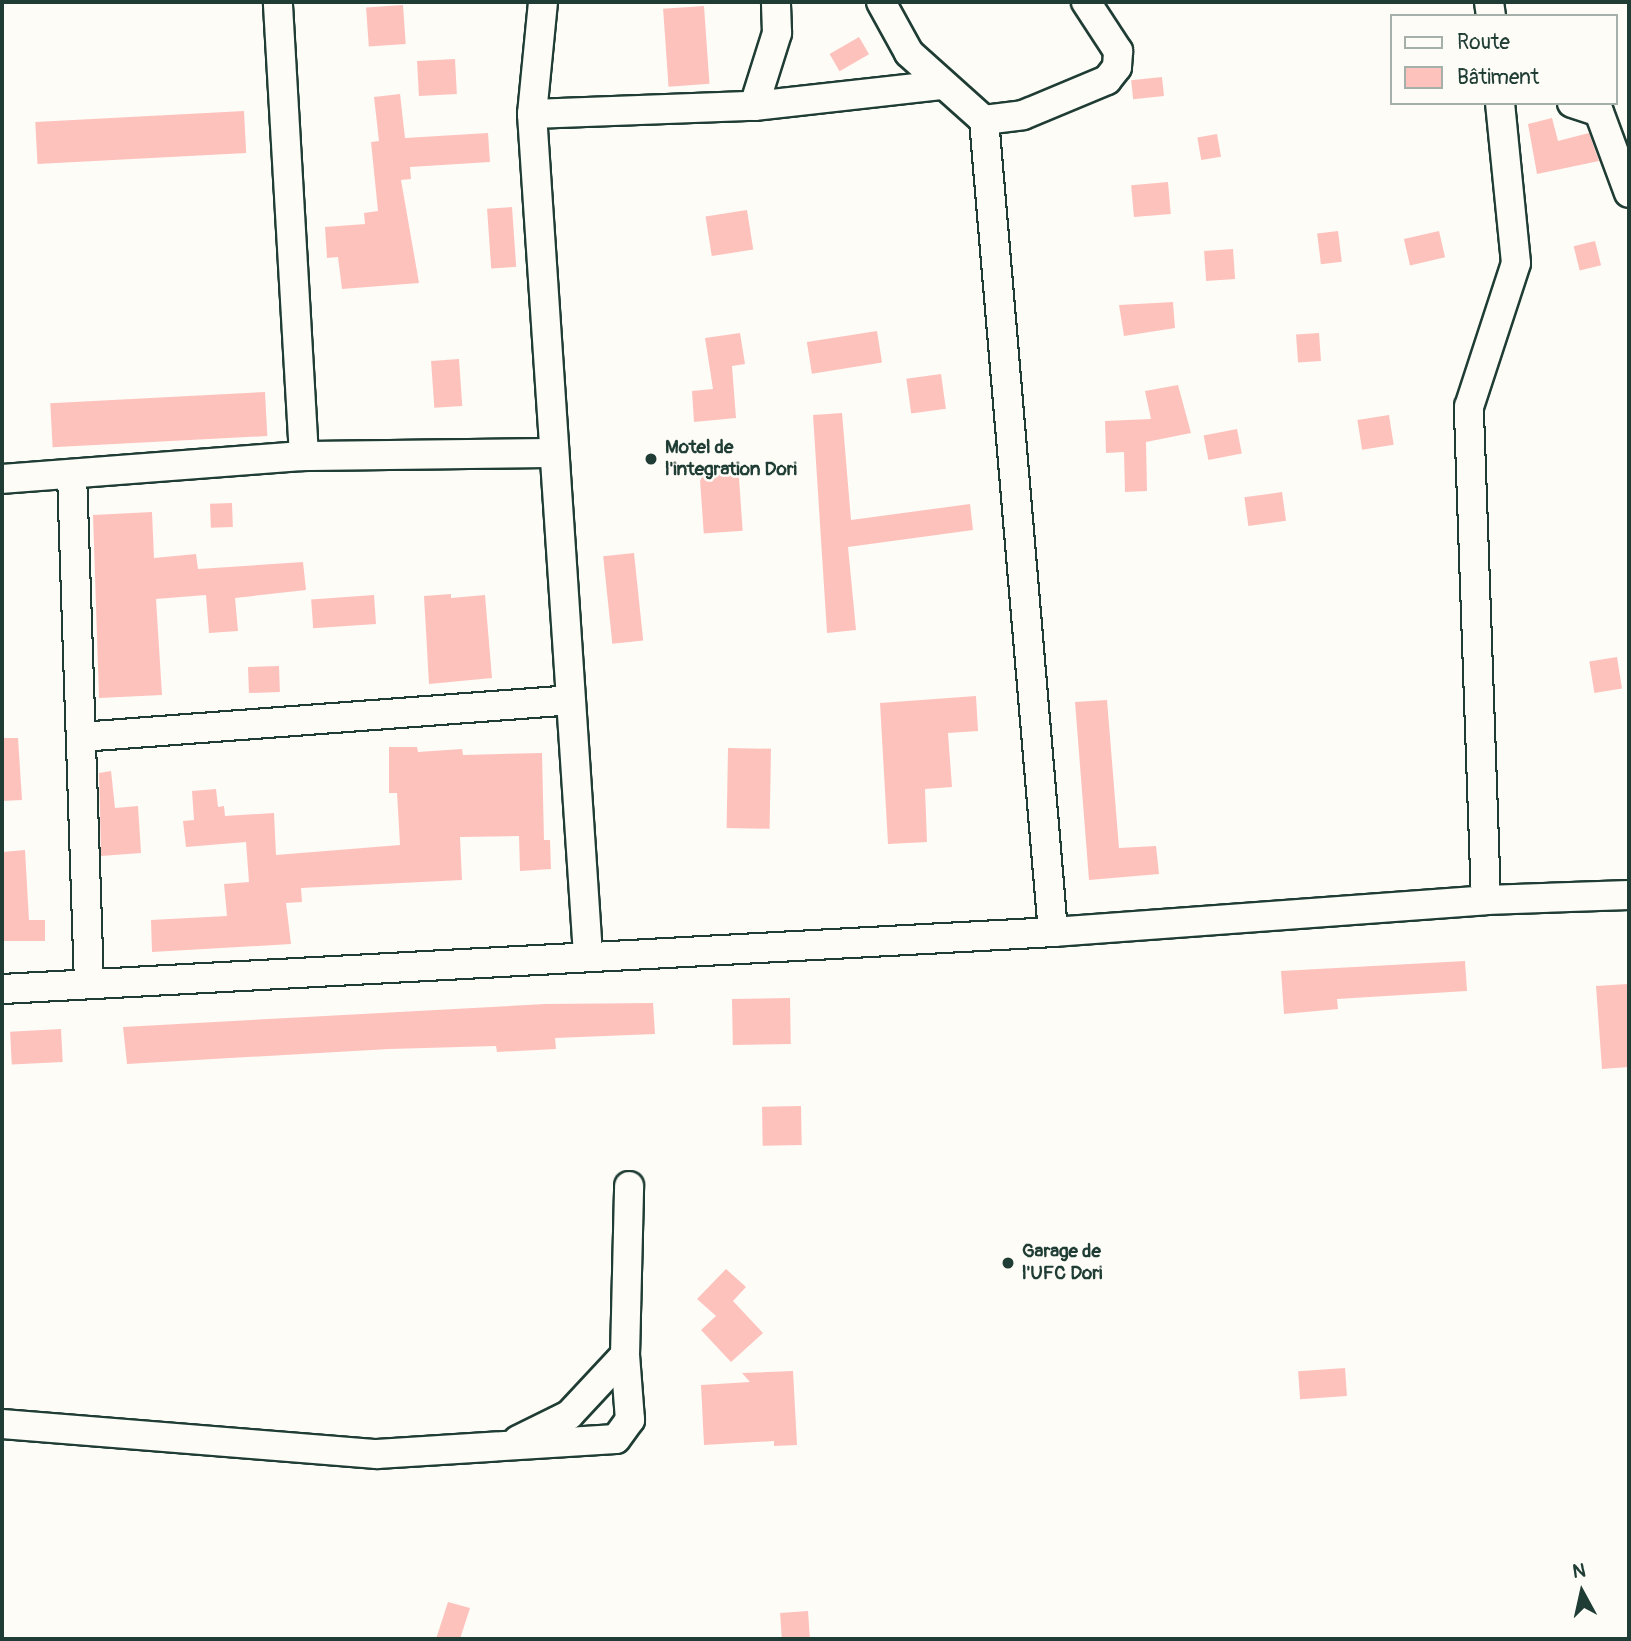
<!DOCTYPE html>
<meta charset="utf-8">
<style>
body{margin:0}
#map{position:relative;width:1631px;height:1641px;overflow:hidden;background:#fdfcf7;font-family:Pangolin,sans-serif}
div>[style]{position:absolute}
.building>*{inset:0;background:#fec2bd;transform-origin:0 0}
.roads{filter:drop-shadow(2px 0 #1f3d34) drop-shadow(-2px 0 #1f3d34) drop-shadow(0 2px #1f3d34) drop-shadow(0 -2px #1f3d34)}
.minor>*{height:28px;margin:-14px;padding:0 14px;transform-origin:14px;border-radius:14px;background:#fdfcf7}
.dots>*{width:19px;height:19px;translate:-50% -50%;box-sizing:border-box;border:4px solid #fdfcf7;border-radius:50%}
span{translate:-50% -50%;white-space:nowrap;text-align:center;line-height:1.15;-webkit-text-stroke:5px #fdfcf7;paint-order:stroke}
.poi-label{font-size:19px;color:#1f3d34;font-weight:700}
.left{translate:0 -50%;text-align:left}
.frame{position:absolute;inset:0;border:4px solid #1f3d34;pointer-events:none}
.legend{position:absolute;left:1390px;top:14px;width:228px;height:91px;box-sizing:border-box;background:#fdfcf7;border:2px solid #a4b0a9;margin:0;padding:9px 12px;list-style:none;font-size:21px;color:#1f3d34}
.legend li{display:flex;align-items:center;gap:14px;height:35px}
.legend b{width:35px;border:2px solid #a4b0a9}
.north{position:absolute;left:1547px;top:1557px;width:70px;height:70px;-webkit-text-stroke:5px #fdfcf7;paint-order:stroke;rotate:352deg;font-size:19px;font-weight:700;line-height:28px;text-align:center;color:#1f3d34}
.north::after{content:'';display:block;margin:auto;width:24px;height:32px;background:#1f3d34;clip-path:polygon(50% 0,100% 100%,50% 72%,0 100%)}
</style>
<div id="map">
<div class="building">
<div style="left:403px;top:5px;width:39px;height:37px;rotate:86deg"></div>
<div style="left:704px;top:6px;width:78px;height:41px;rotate:86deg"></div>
<div style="left:859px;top:37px;width:20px;height:34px;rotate:60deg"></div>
<div style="left:455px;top:59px;width:35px;height:38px;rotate:87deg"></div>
<div style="left:1162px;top:77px;width:19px;height:31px;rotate:84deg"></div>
<div style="clip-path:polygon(400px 94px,405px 138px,488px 133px,490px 162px,410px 167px,411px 179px,401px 180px,419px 283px,342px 289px,338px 257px,327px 258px,325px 227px,365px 224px,364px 213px,378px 211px,371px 142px,379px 141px,374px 97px)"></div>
<div style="left:244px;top:111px;width:42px;height:209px;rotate:87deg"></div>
<div style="clip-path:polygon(1552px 118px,1558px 141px,1589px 133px,1599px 161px,1537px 174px,1528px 124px)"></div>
<div style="left:1217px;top:134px;width:23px;height:20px;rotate:80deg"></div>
<div style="left:1168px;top:182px;width:32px;height:37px;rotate:85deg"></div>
<div style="left:512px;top:207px;width:60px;height:25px;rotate:86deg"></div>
<div style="left:747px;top:210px;width:40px;height:42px;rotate:81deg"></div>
<div style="left:1338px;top:231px;width:31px;height:21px;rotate:83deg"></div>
<div style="left:1439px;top:231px;width:27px;height:36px;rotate:77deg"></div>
<div style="left:1595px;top:241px;width:25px;height:22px;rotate:76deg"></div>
<div style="left:1233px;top:249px;width:30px;height:29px;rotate:86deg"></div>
<div style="clip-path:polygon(1173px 302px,1175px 328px,1124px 336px,1119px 305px)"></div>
<div style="left:877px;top:331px;width:32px;height:71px;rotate:81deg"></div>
<div style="clip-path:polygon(740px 333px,745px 364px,732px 366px,736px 418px,694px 422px,692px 391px,713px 389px,705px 338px)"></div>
<div style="left:1319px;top:333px;width:28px;height:23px;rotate:86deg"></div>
<div style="left:459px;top:359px;width:47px;height:28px;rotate:86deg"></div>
<div style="left:941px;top:374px;width:35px;height:35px;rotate:82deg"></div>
<div style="clip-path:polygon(1178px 385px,1191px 433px,1146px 442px,1147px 491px,1125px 492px,1124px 452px,1106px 453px,1105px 421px,1151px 419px,1145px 391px)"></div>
<div style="left:265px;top:392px;width:44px;height:215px;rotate:87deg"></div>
<div style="clip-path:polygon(842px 413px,851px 520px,970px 504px,973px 530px,848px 547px,856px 630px,827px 633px,813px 415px)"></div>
<div style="left:1389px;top:415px;width:30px;height:32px;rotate:81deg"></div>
<div style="left:1237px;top:429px;width:25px;height:34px;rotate:79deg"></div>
<div style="left:738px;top:464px;width:67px;height:39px;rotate:86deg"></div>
<div style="left:1282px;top:492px;width:29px;height:38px;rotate:82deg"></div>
<div style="left:232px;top:503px;width:24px;height:22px;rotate:88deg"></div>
<div style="clip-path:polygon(152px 512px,154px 558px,196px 554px,198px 569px,303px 562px,306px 590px,235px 598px,238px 631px,209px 633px,206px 595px,156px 599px,162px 695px,99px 698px,93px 515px)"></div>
<div style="left:634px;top:553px;width:88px;height:31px;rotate:84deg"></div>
<div style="clip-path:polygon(451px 594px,451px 598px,485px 595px,492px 678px,429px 684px,424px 596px)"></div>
<div style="left:374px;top:595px;width:29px;height:63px;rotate:86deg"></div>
<div style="left:1617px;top:657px;width:32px;height:28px;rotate:81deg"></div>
<div style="left:279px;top:666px;width:26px;height:31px;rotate:88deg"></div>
<div style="clip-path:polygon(976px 696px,978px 731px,948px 733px,952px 787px,925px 789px,927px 842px,888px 844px,880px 703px)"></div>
<div style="clip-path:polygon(1107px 700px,1119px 848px,1156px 846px,1159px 874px,1089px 880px,1075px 702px)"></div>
<div style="clip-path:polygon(2px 738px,18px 738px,22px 800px,2px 801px)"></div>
<div style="clip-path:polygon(389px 747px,417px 747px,418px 752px,462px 749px,463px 755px,542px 753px,544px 840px,550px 840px,551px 869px,520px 871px,519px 836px,460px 837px,462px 880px,301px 888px,302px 902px,286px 903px,291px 944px,152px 952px,151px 920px,227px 916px,224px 884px,249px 882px,246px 842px,186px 847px,183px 821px,194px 820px,192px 791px,216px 789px,218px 807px,224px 806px,225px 816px,274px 813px,276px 855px,400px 845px,397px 793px,389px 793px)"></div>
<div style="left:728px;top:748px;width:43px;height:80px;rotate:1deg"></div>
<div style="clip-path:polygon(111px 771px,115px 808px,138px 806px,141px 853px,101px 856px,99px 773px)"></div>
<div style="clip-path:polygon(25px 850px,29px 920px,45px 920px,45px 941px,2px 941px,2px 852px)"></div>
<div style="clip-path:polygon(1465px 961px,1467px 991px,1337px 999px,1338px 1009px,1284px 1014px,1281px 971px)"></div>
<div style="clip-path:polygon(1628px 984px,1629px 1067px,1602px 1069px,1596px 986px)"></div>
<div style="left:790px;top:998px;width:46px;height:58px;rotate:89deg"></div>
<div style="clip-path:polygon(653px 1003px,655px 1034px,555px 1038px,556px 1049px,497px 1052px,496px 1046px,389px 1049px,127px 1064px,123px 1027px,545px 1004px)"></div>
<div style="left:61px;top:1029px;width:33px;height:51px;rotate:87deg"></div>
<div style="left:801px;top:1106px;width:39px;height:39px;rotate:89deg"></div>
<div style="clip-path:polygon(726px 1269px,746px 1287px,733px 1301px,763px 1333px,731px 1362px,701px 1330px,716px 1316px,697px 1299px)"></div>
<div style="left:1345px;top:1368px;width:28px;height:47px;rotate:86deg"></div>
<div style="clip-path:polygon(793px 1371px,797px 1445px,774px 1446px,774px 1441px,704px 1445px,701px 1385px,750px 1382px,742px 1373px)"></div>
<div style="clip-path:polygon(448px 1602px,470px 1608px,460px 1639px,436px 1639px)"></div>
<div style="left:808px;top:1611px;width:28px;height:28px;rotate:86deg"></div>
</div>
<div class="roads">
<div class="minor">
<div style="left:543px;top:2px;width:113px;rotate:95.6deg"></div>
<div style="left:532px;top:114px;width:843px;rotate:86.19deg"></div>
<div style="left:881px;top:2px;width:58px;rotate:61.2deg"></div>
<div style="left:909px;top:53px;width:101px;rotate:41.8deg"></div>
<div style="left:984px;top:120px;width:815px;rotate:85.14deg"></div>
<div style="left:1489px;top:2px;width:14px;rotate:82deg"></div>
<div style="left:1572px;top:103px;width:28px;rotate:18deg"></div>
<div style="left:1599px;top:112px;width:86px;rotate:69.7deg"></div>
<div style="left:754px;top:106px;width:77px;rotate:-72.5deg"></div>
<div style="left:777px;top:33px;width:31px;rotate:-92deg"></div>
<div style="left:532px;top:114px;width:222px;rotate:-2.1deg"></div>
<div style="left:754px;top:106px;width:188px;rotate:-6.4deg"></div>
<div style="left:984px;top:120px;width:39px;rotate:-7deg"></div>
<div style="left:1023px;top:115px;width:91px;rotate:-22.6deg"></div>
<div style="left:1107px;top:80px;width:16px;rotate:-52deg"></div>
<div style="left:1117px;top:67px;width:16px;rotate:-86deg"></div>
<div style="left:1118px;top:51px;width:59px;rotate:-123.1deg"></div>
<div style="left:304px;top:456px;width:250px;rotate:-0.7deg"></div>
<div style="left:72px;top:474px;width:510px;rotate:88.09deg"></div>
<div style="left:2px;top:479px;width:303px;rotate:-4.4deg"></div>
<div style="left:304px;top:456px;width:455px;rotate:-93.3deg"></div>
<div style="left:81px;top:737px;width:490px;rotate:-4.3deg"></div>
<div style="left:1486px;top:900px;width:493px;rotate:-92deg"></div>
<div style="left:1469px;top:407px;width:151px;rotate:-71.9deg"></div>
<div style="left:1516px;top:263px;width:161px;rotate:-95.7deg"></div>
<div style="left:2px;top:989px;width:1053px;rotate:-3.1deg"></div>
<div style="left:1053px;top:932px;width:434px;rotate:-4.2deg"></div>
<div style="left:1486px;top:900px;width:143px;rotate:-2deg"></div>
<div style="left:2px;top:1424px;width:376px;rotate:4.6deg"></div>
<div style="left:377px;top:1454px;width:239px;rotate:-3.6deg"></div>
<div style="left:616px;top:1439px;width:24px;rotate:-54deg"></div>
<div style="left:630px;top:1420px;width:65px;rotate:-94.4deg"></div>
<div style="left:518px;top:1440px;width:57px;rotate:-26.1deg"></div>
<div style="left:569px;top:1415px;width:82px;rotate:-47deg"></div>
<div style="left:625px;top:1355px;width:169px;rotate:-88.6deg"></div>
</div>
</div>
<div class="dots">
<div style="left:651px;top:459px;background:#1f3d34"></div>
<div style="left:1008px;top:1263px;background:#1f3d34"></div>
</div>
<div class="poi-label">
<span class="left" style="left:665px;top:459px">Motel de<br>l'integration Dori</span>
<span class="left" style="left:1022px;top:1263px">Garage de<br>l'UFC Dori</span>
</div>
<div class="frame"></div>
<ul class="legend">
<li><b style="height:9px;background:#fdfcf7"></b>Route</li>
<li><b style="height:19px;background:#fec2bd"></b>Bâtiment</li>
</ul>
<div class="north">N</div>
</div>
